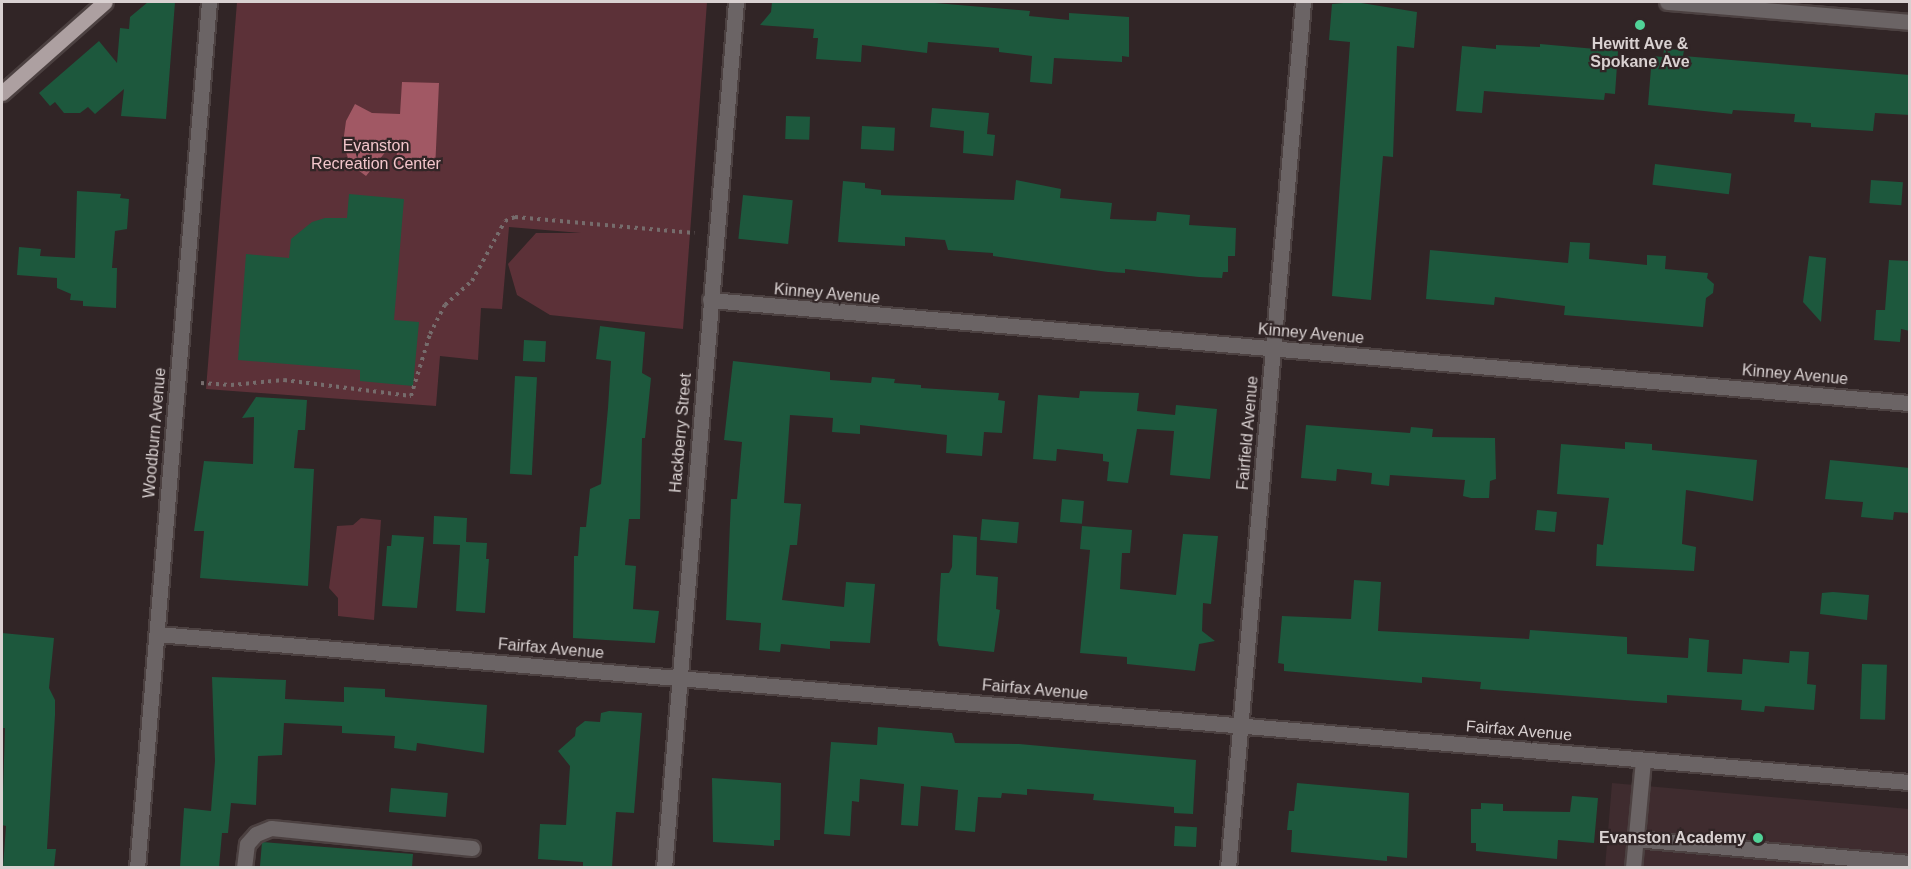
<!DOCTYPE html>
<style>
body{margin:0}
#map{position:relative;width:1911px;height:869px;overflow:hidden;background:#312526;font-family:Arial,sans-serif}
div>[style]{position:absolute}
.built>*{inset:0;background:#3f2c2f}
.green>*{inset:0;background:#5c3138}
.water>*{inset:0;background:#a15864}
.building>*{inset:0;background:#1d583d;transform-origin:0 0}
.path>*{height:4px;margin-top:-2px;transform-origin:0;background:repeating-linear-gradient(90deg,#766c6c 0 3px,transparent 0 7.5px)}
.roads{filter:drop-shadow(2px 0 #4c4141) drop-shadow(-2px 0 #4c4141) drop-shadow(0 2px #4c4141) drop-shadow(0 -2px #4c4141)}
.minor>*{height:15px;margin:-7.5px;padding:0 7.5px;transform-origin:7.5px;border-radius:7.5px;background:#6b6465}
.major>*{height:15px;margin:-7.5px;padding:0 7.5px;transform-origin:7.5px;border-radius:7.5px;background:#ada0a1}
.dots>*{width:16px;height:16px;translate:-50% -50%;box-sizing:border-box;border:3px solid #312526;border-radius:50%}
span{translate:-50% -50%;white-space:nowrap;text-align:center;line-height:1.15;-webkit-text-stroke:4.5px #312526;paint-order:stroke}
.poi-label{font-size:16px;color:#d9d1d1;font-weight:700}
.right{translate:-100% -50%;text-align:right}
.park-label{font-size:16px;color:#f2c6cb}
.street-label{font-size:16px;color:#d9d1d1}
.frame{position:absolute;inset:0;border:3px solid #d9d1d1;pointer-events:none}
</style>
<div id="map">
<div class="built">
<div style="clip-path:polygon(1612px 783px,1909px 809px,1909px 867px,1605px 868px)"></div>
</div>
<div class="green">
<div style="clip-path:polygon(237px 2px,707px 2px,683px 329px,550px 315px,517px 295px,508px 264px,536px 233px,581px 233px,509px 227px,502px 309px,481px 308px,478px 360px,440px 356px,436px 406px,206px 389px)"></div>
<div style="clip-path:polygon(361px 518px,381px 520px,374px 620px,338px 616px,338px 598px,329px 588px,337px 526px,353px 525px)"></div>
</div>
<div class="water">
<div style="clip-path:polygon(402px 82px,439px 83px,435px 170px,396px 167px,397px 151px,387px 150px,366px 176px,350px 164px,343px 143px,346px 121px,355px 104px,372px 113px,400px 114px)"></div>
</div>
<div class="building">
<div style="clip-path:polygon(148px 2px,175px 2px,166px 119px,121px 116px,124px 89px,95px 114px,88px 107px,80px 113px,64px 113px,55px 102px,50px 106px,39px 93px,99px 41px,117px 63px,120px 28px,129px 29px,130px 17px)"></div>
<div style="clip-path:polygon(772px 2px,923px 2px,1030px 11px,1029px 16px,1069px 20px,1069px 13px,1129px 17px,1129px 57px,1122px 56px,1122px 62px,1054px 58px,1052px 84px,1030px 82px,1032px 56px,999px 52px,999px 48px,928px 42px,927px 53px,862px 45px,861px 62px,816px 59px,818px 38px,813px 38px,814px 29px,760px 25px,771px 12px)"></div>
<div style="clip-path:polygon(1355px 2px,1417px 12px,1414px 48px,1397px 46px,1393px 157px,1383px 156px,1371px 300px,1332px 296px,1350px 42px,1329px 40px,1332px 4px)"></div>
<div style="clip-path:polygon(1540px 44px,1618px 51px,1615px 94px,1605px 93px,1604px 100px,1484px 91px,1482px 113px,1456px 111px,1462px 46px,1496px 49px,1496px 45px,1540px 47px)"></div>
<div style="clip-path:polygon(1664px 49px,1684px 50px,1683px 56px,1910px 75px,1910px 115px,1875px 113px,1873px 131px,1811px 127px,1811px 123px,1794px 122px,1795px 114px,1733px 110px,1732px 114px,1648px 105px,1652px 56px,1663px 57px)"></div>
<div style="clip-path:polygon(932px 108px,989px 113px,987px 134px,995px 135px,993px 156px,963px 153px,964px 131px,930px 127px)"></div>
<div style="left:786px;top:116px;width:24px;height:23px;rotate:2deg"></div>
<div style="left:862px;top:126px;width:33px;height:23px;rotate:3deg"></div>
<div style="left:1655px;top:164px;width:77px;height:21px;rotate:7deg"></div>
<div style="clip-path:polygon(1016px 180px,1061px 189px,1060px 198px,1112px 203px,1110px 219px,1156px 221px,1157px 212px,1190px 215px,1189px 225px,1236px 228px,1235px 256px,1228px 256px,1228px 272px,1223px 272px,1222px 278px,1199px 277px,1125px 269px,1125px 273px,1108px 272px,993px 256px,993px 253px,948px 250px,945px 240px,905px 237px,905px 246px,838px 242px,843px 181px,865px 183px,865px 188px,881px 190px,881px 195px,1014px 200px)"></div>
<div style="left:1871px;top:180px;width:32px;height:23px;rotate:4deg"></div>
<div style="clip-path:polygon(77px 191px,121px 194px,120px 198px,129px 199px,127px 229px,115px 231px,112px 268px,117px 268px,116px 308px,83px 306px,83px 301px,70px 300px,71px 294px,57px 288px,57px 278px,17px 275px,19px 247px,41px 249px,40px 256px,75px 258px)"></div>
<div style="clip-path:polygon(349px 194px,404px 199px,394px 320px,419px 322px,413px 386px,360px 381px,360px 370px,238px 360px,246px 254px,289px 258px,291px 239px,312px 222px,325px 218px,347px 218px)"></div>
<div style="left:743px;top:195px;width:50px;height:44px;rotate:6deg"></div>
<div style="clip-path:polygon(1570px 242px,1590px 243px,1589px 259px,1647px 265px,1647px 255px,1666px 256px,1665px 269px,1708px 273px,1707px 278px,1714px 284px,1713px 293px,1706px 298px,1703px 327px,1564px 315px,1565px 306px,1495px 297px,1494px 305px,1426px 299px,1430px 250px,1568px 263px)"></div>
<div style="clip-path:polygon(1809px 256px,1826px 258px,1821px 322px,1803px 302px)"></div>
<div style="clip-path:polygon(1889px 260px,1910px 261px,1910px 331px,1901px 329px,1900px 342px,1874px 340px,1876px 310px,1885px 310px)"></div>
<div style="clip-path:polygon(600px 326px,645px 332px,642px 373px,651px 378px,645px 438px,642px 438px,640px 519px,629px 519px,625px 565px,636px 566px,633px 609px,659px 611px,655px 643px,573px 638px,574px 556px,578px 556px,580px 527px,586px 527px,590px 489px,601px 484px,608px 408px,611px 361px,596px 359px)"></div>
<div style="left:524px;top:340px;width:22px;height:21px;rotate:3deg"></div>
<div style="clip-path:polygon(733px 361px,830px 372px,830px 380px,871px 383px,872px 377px,895px 379px,894px 383px,921px 385px,921px 388px,999px 393px,998px 400px,1005px 401px,1002px 433px,984px 432px,982px 456px,946px 453px,947px 435px,860px 425px,860px 434px,832px 432px,833px 418px,790px 415px,784px 503px,801px 504px,797px 545px,790px 545px,782px 600px,844px 607px,846px 582px,875px 584px,870px 643px,830px 641px,830px 649px,781px 644px,780px 652px,759px 650px,761px 623px,726px 620px,731px 499px,737px 499px,742px 442px,724px 440px)"></div>
<div style="left:515px;top:376px;width:22px;height:98px;rotate:3deg"></div>
<div style="clip-path:polygon(1080px 391px,1139px 393px,1137px 411px,1175px 415px,1176px 405px,1217px 409px,1210px 479px,1170px 475px,1174px 431px,1137px 429px,1128px 483px,1107px 481px,1109px 462px,1103px 461px,1103px 454px,1057px 449px,1056px 461px,1033px 459px,1038px 395px,1079px 398px)"></div>
<div style="clip-path:polygon(256px 397px,307px 400px,305px 430px,298px 430px,294px 468px,314px 469px,308px 586px,200px 578px,204px 531px,194px 531px,204px 461px,253px 464px,254px 417px,242px 418px)"></div>
<div style="clip-path:polygon(1306px 425px,1410px 433px,1411px 427px,1433px 429px,1432px 437px,1495px 438px,1496px 479px,1490px 481px,1489px 498px,1471px 498px,1463px 496px,1465px 480px,1390px 475px,1389px 486px,1371px 484px,1372px 473px,1337px 469px,1336px 481px,1301px 478px)"></div>
<div style="clip-path:polygon(1625px 442px,1652px 444px,1652px 450px,1757px 460px,1753px 501px,1686px 490px,1682px 544px,1696px 547px,1694px 571px,1596px 566px,1597px 544px,1603px 545px,1609px 498px,1557px 494px,1561px 444px,1625px 449px)"></div>
<div style="clip-path:polygon(1830px 460px,1910px 468px,1910px 513px,1894px 512px,1893px 520px,1861px 517px,1863px 502px,1825px 499px)"></div>
<div style="left:1062px;top:499px;width:22px;height:23px;rotate:5deg"></div>
<div style="left:1537px;top:510px;width:20px;height:20px;rotate:6deg"></div>
<div style="clip-path:polygon(434px 516px,467px 518px,466px 542px,487px 543px,486px 559px,489px 559px,485px 613px,456px 611px,460px 545px,433px 544px)"></div>
<div style="left:982px;top:519px;width:37px;height:21px;rotate:5deg"></div>
<div style="clip-path:polygon(1082px 526px,1132px 530px,1130px 553px,1122px 553px,1120px 589px,1176px 595px,1183px 534px,1218px 536px,1211px 604px,1203px 603px,1202px 631px,1215px 641px,1199px 644px,1195px 671px,1127px 664px,1127px 657px,1080px 653px,1090px 550px,1080px 549px)"></div>
<div style="clip-path:polygon(392px 535px,424px 537px,417px 608px,382px 606px,387px 546px,391px 546px)"></div>
<div style="clip-path:polygon(953px 535px,977px 537px,976px 575px,998px 577px,996px 609px,1000px 610px,994px 652px,939px 646px,937px 640px,941px 573px,949px 573px,952px 567px)"></div>
<div style="clip-path:polygon(1354px 580px,1381px 582px,1378px 631px,1529px 639px,1530px 630px,1627px 637px,1627px 654px,1688px 658px,1689px 638px,1709px 640px,1707px 672px,1742px 674px,1743px 659px,1789px 663px,1790px 651px,1809px 652px,1807px 684px,1816px 685px,1814px 710px,1765px 706px,1764px 712px,1741px 710px,1742px 700px,1667px 695px,1667px 703px,1637px 701px,1480px 689px,1481px 682px,1422px 677px,1422px 683px,1284px 671px,1284px 664px,1278px 663px,1282px 616px,1351px 619px)"></div>
<div style="clip-path:polygon(1833px 592px,1869px 595px,1867px 620px,1820px 614px,1822px 593px)"></div>
<div style="clip-path:polygon(2px 633px,54px 638px,49px 688px,55px 700px,55px 715px,47px 849px,56px 849px,54px 867px,3px 867px,6px 826px,2px 825px,5px 728px,2px 728px)"></div>
<div style="left:1862px;top:664px;width:25px;height:55px;rotate:2deg"></div>
<div style="clip-path:polygon(212px 677px,286px 680px,285px 699px,344px 702px,344px 687px,385px 689px,385px 697px,487px 705px,484px 753px,417px 743px,416px 751px,394px 748px,395px 736px,342px 733px,342px 726px,284px 723px,282px 755px,258px 756px,256px 805px,231px 803px,228px 833px,222px 833px,219px 867px,180px 867px,184px 808px,211px 811px,215px 761px)"></div>
<div style="clip-path:polygon(609px 711px,642px 713px,634px 813px,616px 812px,612px 867px,583px 867px,583px 862px,538px 859px,540px 824px,566px 825px,570px 766px,558px 751px,575px 736px,576px 728px,585px 721px,600px 722px,601px 713px)"></div>
<div style="clip-path:polygon(878px 727px,952px 733px,955px 743px,1019px 744px,1196px 760px,1193px 814px,1174px 813px,1174px 807px,1093px 800px,1094px 794px,1027px 789px,1027px 795px,1002px 793px,1001px 798px,978px 797px,975px 832px,955px 830px,958px 790px,921px 786px,918px 826px,901px 825px,904px 784px,860px 779px,859px 802px,852px 801px,850px 836px,824px 834px,831px 742px,877px 745px)"></div>
<div style="clip-path:polygon(712px 778px,781px 783px,780px 840px,774px 840px,774px 846px,713px 842px)"></div>
<div style="clip-path:polygon(1297px 783px,1409px 793px,1407px 858px,1387px 856px,1387px 861px,1291px 852px,1292px 830px,1287px 830px,1289px 811px,1294px 811px)"></div>
<div style="left:391px;top:788px;width:57px;height:24px;rotate:5deg"></div>
<div style="clip-path:polygon(1572px 796px,1598px 798px,1594px 843px,1558px 840px,1557px 859px,1476px 851px,1476px 843px,1471px 843px,1471px 809px,1481px 809px,1481px 803px,1503px 804px,1503px 811px,1570px 812px)"></div>
<div style="left:1175px;top:826px;width:22px;height:20px;rotate:3deg"></div>
<div style="clip-path:polygon(262px 842px,413px 854px,412px 867px,260px 866px)"></div>
</div>
<div class="path">
<div style="left:201px;top:383px;width:30px;rotate:4deg"></div>
<div style="left:231px;top:385px;width:53px;rotate:-5.4deg"></div>
<div style="left:284px;top:380px;width:128px;rotate:7.2deg"></div>
<div style="left:411px;top:396px;width:65px;rotate:-73deg"></div>
<div style="left:430px;top:334px;width:33px;rotate:-63deg"></div>
<div style="left:445px;top:305px;width:36px;rotate:-42deg"></div>
<div style="left:472px;top:281px;width:68px;rotate:-61.2deg"></div>
<div style="left:505px;top:221px;width:11px;rotate:-22deg"></div>
<div style="left:515px;top:217px;width:180px;rotate:5.1deg"></div>
</div>
<div class="roads">
<div class="minor">
<div style="left:1667px;top:2px;width:244px;rotate:4.7deg"></div>
<div style="left:710px;top:300px;width:1204px;rotate:4.91deg"></div>
<div style="left:157px;top:634px;width:1759px;rotate:4.83deg"></div>
<div style="left:1635px;top:839px;width:276px;rotate:5deg"></div>
<div style="left:137px;top:868px;width:869px;rotate:-85.25deg"></div>
<div style="left:244px;top:868px;width:24px;rotate:-83deg"></div>
<div style="left:247px;top:844px;width:13px;rotate:-48deg"></div>
<div style="left:256px;top:834px;width:16px;rotate:-22deg"></div>
<div style="left:271px;top:828px;width:202px;rotate:5.7deg"></div>
<div style="left:664px;top:868px;width:869px;rotate:-85.25deg"></div>
<div style="left:1228px;top:868px;width:869px;rotate:-85.05deg"></div>
<div style="left:1633px;top:868px;width:108px;rotate:-84.7deg"></div>
</div>
<div class="major">
<div style="left:2px;top:93px;width:137px;rotate:-41.5deg"></div>
</div>
</div>
<div class="dots">
<div style="left:1640px;top:25px;background:#51d398"></div>
<div style="left:1758px;top:838px;background:#51d398"></div>
</div>
<div class="poi-label">
<span style="left:1640px;top:53px">Hewitt Ave &amp;<br>Spokane Ave</span>
<span class="right" style="left:1746px;top:838px">Evanston Academy</span>
</div>
<div class="park-label">
<span style="left:376px;top:155px">Evanston<br>Recreation Center</span>
</div>
<div class="street-label">
<span style="left:827px;top:294px;rotate:5deg">Kinney Avenue</span>
<span style="left:1311px;top:334px;rotate:5deg">Kinney Avenue</span>
<span style="left:1795px;top:375px;rotate:5deg">Kinney Avenue</span>
<span style="left:155px;top:433px;rotate:-85deg">Woodburn Avenue</span>
<span style="left:681px;top:433px;rotate:-85deg">Hackberry Street</span>
<span style="left:1248px;top:433px;rotate:-85deg">Fairfield Avenue</span>
<span style="left:551px;top:649px;rotate:5deg">Fairfax Avenue</span>
<span style="left:1035px;top:690px;rotate:5deg">Fairfax Avenue</span>
<span style="left:1519px;top:731px;rotate:5deg">Fairfax Avenue</span>
</div>
<div class="frame"></div>
</div>
